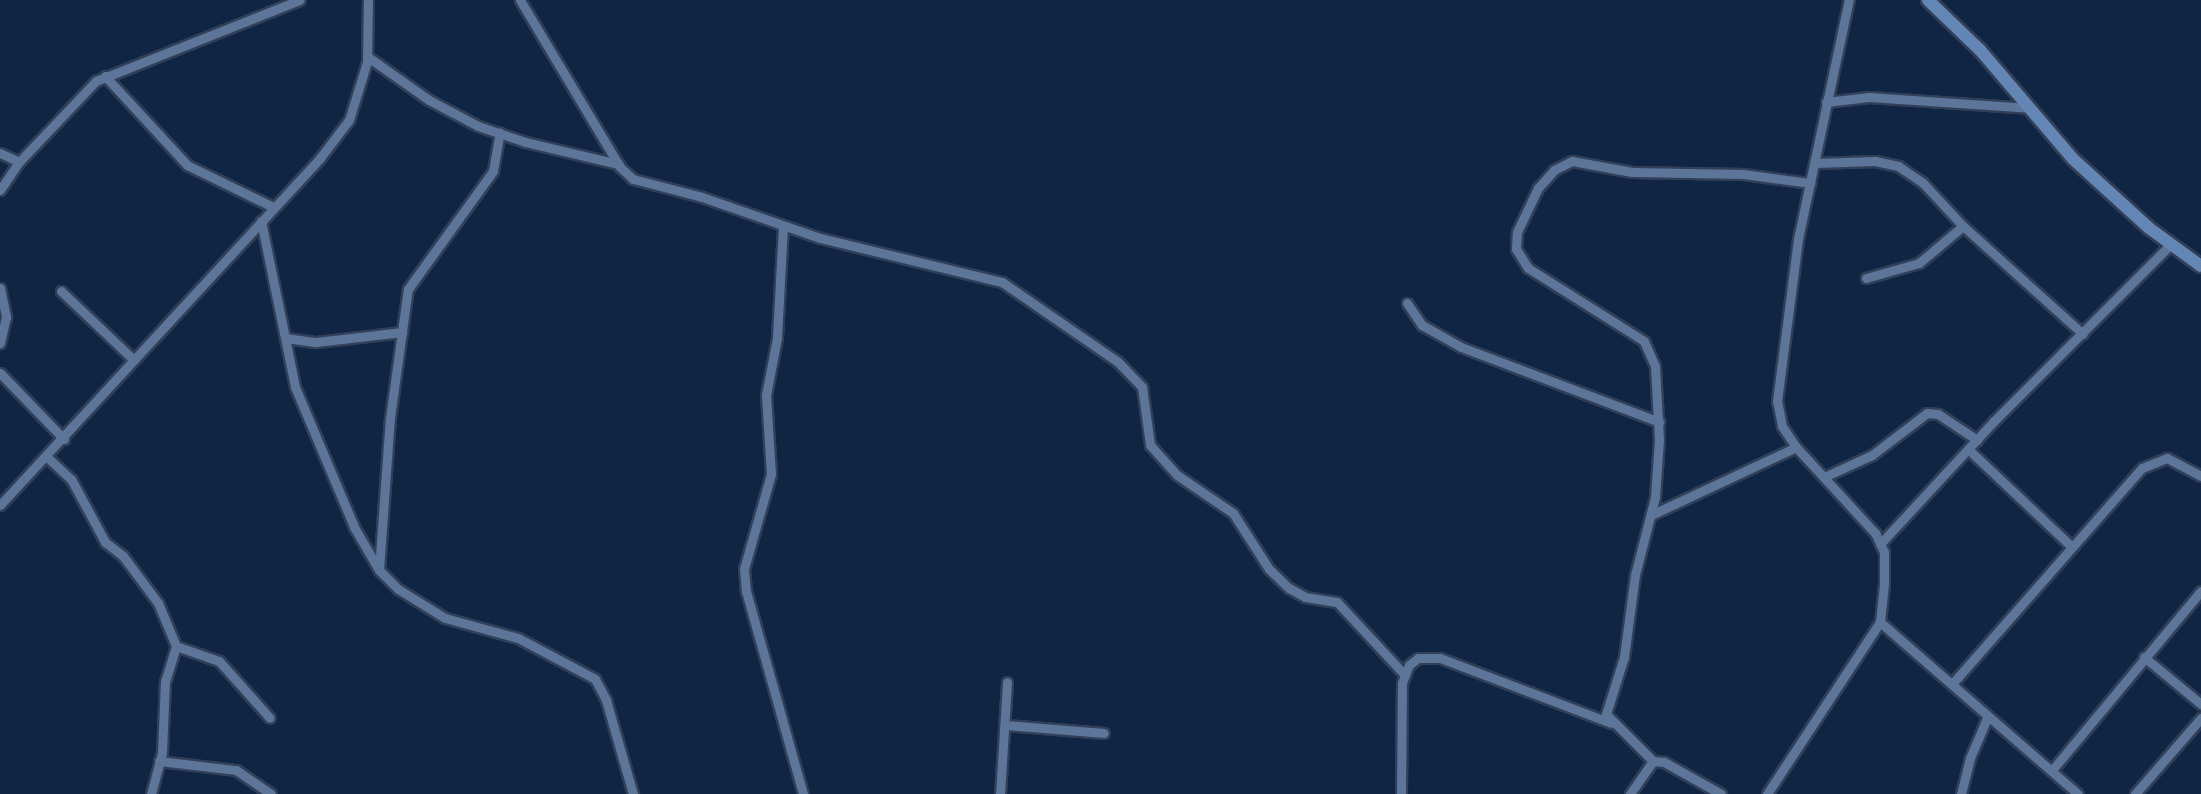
<!DOCTYPE html>
<style>
body{margin:0}
#map{position:relative;width:2201px;height:794px;overflow:hidden;background:#102543;font-family:Barlow,sans-serif}
div>[style]{position:absolute}
.roads{filter:drop-shadow(2px 0 #313f59) drop-shadow(-2px 0 #313f59) drop-shadow(0 2px #313f59) drop-shadow(0 -2px #313f59)}
.street>*{height:9px;margin:-4.5px;padding:0 4.5px;transform-origin:4.5px;border-radius:4.5px;background:#5c7598}
.secondary>*{height:12px;margin:-6px;padding:0 6px;transform-origin:6px;border-radius:6px;background:#6486b5}
span{translate:-50% -50%;white-space:nowrap;text-align:center;line-height:1.15;-webkit-text-stroke:5px #102543;paint-order:stroke}
</style>
<div id="map">
<div class="roads">
<div class="street">
<div style="left:520px;top:0;width:195px;rotate:59.1deg"></div>
<div style="left:620px;top:167px;width:18px;rotate:43deg"></div>
<div style="left:633px;top:179px;width:71px;rotate:14.6deg"></div>
<div style="left:702px;top:197px;width:125px;rotate:19.2deg"></div>
<div style="left:820px;top:238px;width:187px;rotate:13.6deg"></div>
<div style="left:1002px;top:282px;width:141px;rotate:34.6deg"></div>
<div style="left:1118px;top:362px;width:35px;rotate:46deg"></div>
<div style="left:1142px;top:387px;width:59px;rotate:82.1deg"></div>
<div style="left:1150px;top:445px;width:40px;rotate:48deg"></div>
<div style="left:1177px;top:475px;width:68px;rotate:34.2deg"></div>
<div style="left:1233px;top:513px;width:67px;rotate:57.3deg"></div>
<div style="left:1269px;top:569px;width:28px;rotate:44deg"></div>
<div style="left:1289px;top:588px;width:18px;rotate:29deg"></div>
<div style="left:1305px;top:597px;width:32px;rotate:9deg"></div>
<div style="left:1337px;top:602px;width:98px;rotate:47.1deg"></div>
<div style="left:368px;top:57px;width:75px;rotate:35.2deg"></div>
<div style="left:429px;top:100px;width:55px;rotate:28deg"></div>
<div style="left:478px;top:126px;width:50px;rotate:18.8deg"></div>
<div style="left:525px;top:142px;width:96px;rotate:13.3deg"></div>
<div style="left:105px;top:76px;width:121px;rotate:47.3deg"></div>
<div style="left:187px;top:165px;width:96px;rotate:26deg"></div>
<div style="left:1826px;top:102px;width:43px;rotate:-6.6deg"></div>
<div style="left:1869px;top:97px;width:160px;rotate:3.9deg"></div>
<div style="left:0;top:153px;width:21px;rotate:25deg"></div>
<div style="left:1815px;top:163px;width:60px;rotate:-1.9deg"></div>
<div style="left:1875px;top:161px;width:24px;rotate:12deg"></div>
<div style="left:1898px;top:166px;width:30px;rotate:34deg"></div>
<div style="left:1923px;top:183px;width:59px;rotate:47.1deg"></div>
<div style="left:1963px;top:226px;width:161px;rotate:42deg"></div>
<div style="left:0;top:190px;width:34px;rotate:-56deg"></div>
<div style="left:19px;top:162px;width:112px;rotate:-46.5deg"></div>
<div style="left:96px;top:81px;width:219px;rotate:-21.7deg"></div>
<div style="left:261px;top:221px;width:169px;rotate:78.4deg"></div>
<div style="left:295px;top:387px;width:152px;rotate:67.1deg"></div>
<div style="left:354px;top:527px;width:50px;rotate:59.8deg"></div>
<div style="left:379px;top:570px;width:27px;rotate:45deg"></div>
<div style="left:398px;top:589px;width:55px;rotate:31.7deg"></div>
<div style="left:445px;top:618px;width:76px;rotate:15.3deg"></div>
<div style="left:518px;top:638px;width:87px;rotate:28deg"></div>
<div style="left:595px;top:679px;width:24px;rotate:62deg"></div>
<div style="left:606px;top:700px;width:98px;rotate:74deg"></div>
<div style="left:783px;top:226px;width:112px;rotate:93.1deg"></div>
<div style="left:777px;top:338px;width:58px;rotate:100.9deg"></div>
<div style="left:766px;top:395px;width:79px;rotate:86.4deg"></div>
<div style="left:771px;top:474px;width:99px;rotate:105.9deg"></div>
<div style="left:744px;top:569px;width:22px;rotate:85deg"></div>
<div style="left:746px;top:591px;width:211px;rotate:74.3deg"></div>
<div style="left:1866px;top:278px;width:55px;rotate:-15.8deg"></div>
<div style="left:1919px;top:263px;width:57px;rotate:-40.1deg"></div>
<div style="left:0;top:288px;width:30px;rotate:78deg"></div>
<div style="left:6px;top:317px;width:27px;rotate:103deg"></div>
<div style="left:61px;top:291px;width:100px;rotate:43.4deg"></div>
<div style="left:1407px;top:303px;width:27px;rotate:56deg"></div>
<div style="left:1422px;top:325px;width:45px;rotate:29.4deg"></div>
<div style="left:1461px;top:347px;width:212px;rotate:20.7deg"></div>
<div style="left:286px;top:338px;width:30px;rotate:8deg"></div>
<div style="left:316px;top:342px;width:87px;rotate:-6.6deg"></div>
<div style="left:0;top:373px;width:92px;rotate:45.9deg"></div>
<div style="left:1968px;top:449px;width:140px;rotate:43.3deg"></div>
<div style="left:47px;top:457px;width:33px;rotate:43deg"></div>
<div style="left:71px;top:479px;width:72px;rotate:61.6deg"></div>
<div style="left:105px;top:542px;width:23px;rotate:38deg"></div>
<div style="left:123px;top:556px;width:59px;rotate:53.3deg"></div>
<div style="left:158px;top:603px;width:47px;rotate:67.3deg"></div>
<div style="left:176px;top:646px;width:37px;rotate:107deg"></div>
<div style="left:165px;top:681px;width:72px;rotate:92.4deg"></div>
<div style="left:162px;top:753px;width:42px;rotate:105deg"></div>
<div style="left:1824px;top:477px;width:53px;rotate:-24.6deg"></div>
<div style="left:1872px;top:455px;width:69px;rotate:-37.4deg"></div>
<div style="left:1927px;top:413px;width:11px;rotate:5deg"></div>
<div style="left:1938px;top:414px;width:47px;rotate:33.7deg"></div>
<div style="left:0;top:505px;width:472px;rotate:-47.3deg"></div>
<div style="left:320px;top:158px;width:48px;rotate:-52.7deg"></div>
<div style="left:349px;top:120px;width:61px;rotate:-72.8deg"></div>
<div style="left:367px;top:62px;width:62px;rotate:-89.1deg"></div>
<div style="left:1651px;top:515px;width:160px;rotate:-25.1deg"></div>
<div style="left:1880px;top:544px;width:168px;rotate:-47.2deg"></div>
<div style="left:1994px;top:421px;width:250px;rotate:-45deg"></div>
<div style="left:379px;top:570px;width:152px;rotate:-85.9deg"></div>
<div style="left:390px;top:418px;width:130px;rotate:-82.1deg"></div>
<div style="left:408px;top:289px;width:145px;rotate:-54.2deg"></div>
<div style="left:493px;top:171px;width:39px;rotate:-80deg"></div>
<div style="left:1880px;top:622px;width:262px;rotate:41deg"></div>
<div style="left:176px;top:646px;width:46px;rotate:19.2deg"></div>
<div style="left:219px;top:661px;width:76px;rotate:48.2deg"></div>
<div style="left:2144px;top:657px;width:74px;rotate:39.5deg"></div>
<div style="left:1952px;top:684px;width:288px;rotate:-48.7deg"></div>
<div style="left:2142px;top:468px;width:27px;rotate:-22deg"></div>
<div style="left:2167px;top:458px;width:38px;rotate:28deg"></div>
<div style="left:1006px;top:725px;width:98px;rotate:4.7deg"></div>
<div style="left:159px;top:761px;width:78px;rotate:6.7deg"></div>
<div style="left:236px;top:770px;width:42px;rotate:34.4deg"></div>
<div style="left:1653px;top:761px;width:66px;rotate:-135deg"></div>
<div style="left:1606px;top:714px;width:60px;rotate:-72.5deg"></div>
<div style="left:1624px;top:657px;width:83px;rotate:-82.4deg"></div>
<div style="left:1635px;top:575px;width:81px;rotate:-75.6deg"></div>
<div style="left:1655px;top:497px;width:57px;rotate:-86deg"></div>
<div style="left:1659px;top:440px;width:74px;rotate:-93.1deg"></div>
<div style="left:1655px;top:366px;width:27px;rotate:-114deg"></div>
<div style="left:1644px;top:341px;width:137px;rotate:-147.8deg"></div>
<div style="left:1528px;top:268px;width:22px;rotate:-122deg"></div>
<div style="left:1516px;top:249px;width:17px;rotate:-87deg"></div>
<div style="left:1517px;top:232px;width:49px;rotate:-64.5deg"></div>
<div style="left:1538px;top:188px;width:24px;rotate:-48deg"></div>
<div style="left:1554px;top:170px;width:20px;rotate:-27deg"></div>
<div style="left:1572px;top:161px;width:61px;rotate:10.4deg"></div>
<div style="left:1632px;top:172px;width:111px;rotate:1deg"></div>
<div style="left:1743px;top:174px;width:68px;rotate:7.7deg"></div>
<div style="left:2053px;top:769px;width:231px;rotate:-50.3deg"></div>
<div style="left:1000px;top:794px;width:112px;rotate:-86.4deg"></div>
<div style="left:1401px;top:794px;width:111px;rotate:-89.5deg"></div>
<div style="left:1402px;top:683px;width:19px;rotate:-69deg"></div>
<div style="left:1409px;top:665px;width:11px;rotate:-38deg"></div>
<div style="left:1418px;top:658px;width:22px"></div>
<div style="left:1440px;top:658px;width:183px;rotate:20.8deg"></div>
<div style="left:1630px;top:794px;width:40px;rotate:-55.1deg"></div>
<div style="left:1653px;top:761px;width:11px;rotate:5deg"></div>
<div style="left:1664px;top:762px;width:65px;rotate:29.3deg"></div>
<div style="left:1767px;top:794px;width:206px;rotate:-56.7deg"></div>
<div style="left:1880px;top:622px;width:39px;rotate:-84deg"></div>
<div style="left:1884px;top:583px;width:31px;rotate:-90deg"></div>
<div style="left:1884px;top:552px;width:21px;rotate:-115deg"></div>
<div style="left:1875px;top:533px;width:117px;rotate:-132.6deg"></div>
<div style="left:1796px;top:447px;width:25px;rotate:-124deg"></div>
<div style="left:1782px;top:426px;width:25px;rotate:-101deg"></div>
<div style="left:1777px;top:401px;width:163px;rotate:-82.6deg"></div>
<div style="left:1798px;top:239px;width:244px;rotate:-78deg"></div>
<div style="left:1961px;top:794px;width:37px;rotate:-76deg"></div>
<div style="left:1970px;top:758px;width:43px;rotate:-67deg"></div>
<div style="left:2135px;top:794px;width:101px;rotate:-49deg"></div>
</div>
<div class="secondary">
<div style="left:1928px;top:0;width:72px;rotate:43.9deg"></div>
<div style="left:1980px;top:50px;width:143px;rotate:49.5deg"></div>
<div style="left:2073px;top:159px;width:103px;rotate:42.2deg"></div>
<div style="left:2149px;top:228px;width:64px;rotate:36.2deg"></div>
</div>
</div>
</div>
